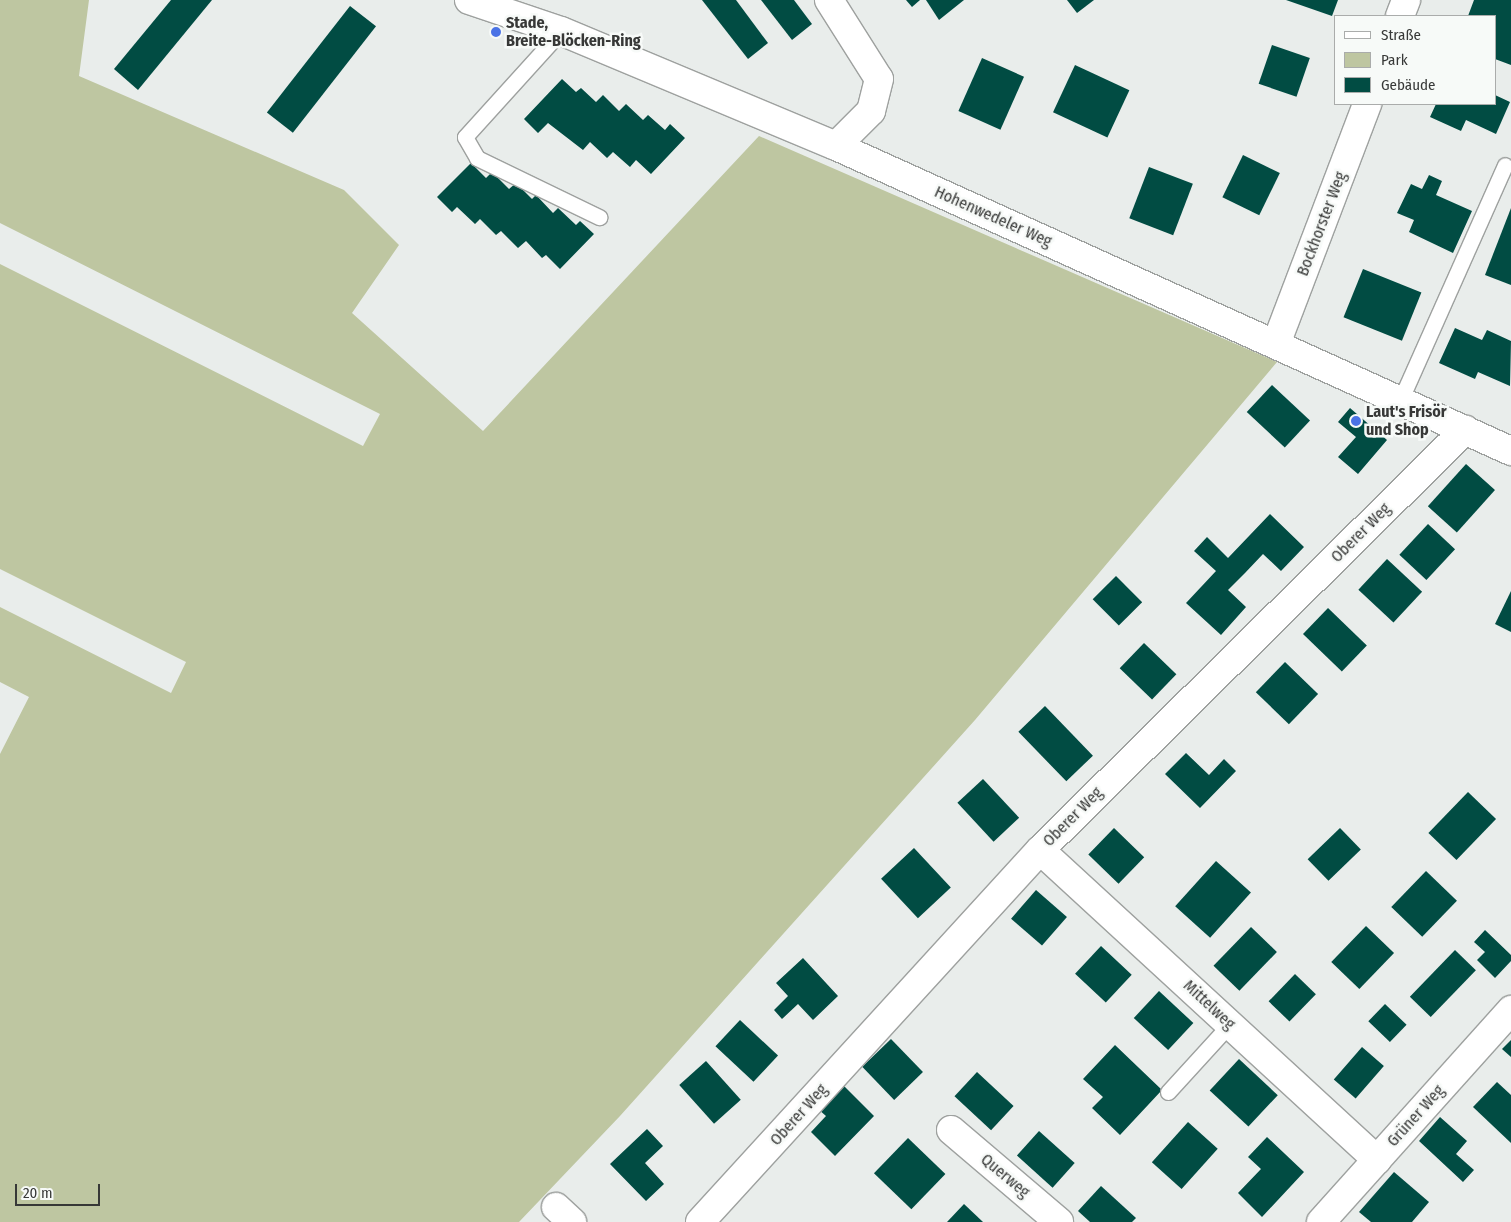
<!DOCTYPE html>
<meta charset="utf-8">
<style>
body{margin:0}
#map{position:relative;width:1511px;height:1222px;overflow:hidden;background:#e9edeb;font-family:"Fira Sans Condensed",sans-serif}
div>[style]{position:absolute}
.green>*{inset:0;background:#bec6a1}
.building>*{inset:0;background:#014c43;transform-origin:0 0}
.roads{filter:drop-shadow(1px 0 #9ea19f) drop-shadow(-1px 0 #9ea19f) drop-shadow(0 1px #9ea19f) drop-shadow(0 -1px #9ea19f)}
.lane>*{height:15px;margin:-7.5px;padding:0 7.5px;transform-origin:7.5px;border-radius:7.5px;background:#fff}
.street>*{height:28px;margin:-14px;padding:0 14px;transform-origin:14px;border-radius:14px;background:#fff}
.secondary>*{height:28px;margin:-14px;padding:0 14px;transform-origin:14px;border-radius:14px;background:#fff}
.dots>*{width:14px;height:14px;translate:-50% -50%;box-sizing:border-box;border:2px solid #f7faf8;border-radius:50%}
span{translate:-50% -50%;white-space:nowrap;text-align:center;line-height:1.15;-webkit-text-stroke:5px #f7faf8;paint-order:stroke}
.poi-label{font-size:16px;color:#373837;font-weight:700}
.left{translate:0 -50%;text-align:left}
.street-label{font-size:16px;color:#373837}
.legend{position:absolute;left:1334px;top:15px;width:162px;height:90px;box-sizing:border-box;background:#f7faf8;border:1px solid #aaacab;margin:0;padding:6px 9px;list-style:none;font-size:15px;color:#373837}
.legend li{display:flex;align-items:center;gap:10px;height:25px}
.legend b{width:25px;border:1px solid #aaacab}
.scale{position:absolute;left:15px;top:1184px;width:85px;height:22px;box-sizing:border-box;border:2px solid #373837;border-top:0;padding-left:6px;font-size:15px;line-height:18px;white-space:nowrap;color:#373837;-webkit-text-stroke:4px #f7faf8;paint-order:stroke}
</style>
<div id="map">
<div class="green">
<div style="clip-path:polygon(0 0,89px 0,79px 76px,344px 190px,399px 245px,352px 313px,483px 431px,759px 136px,1277px 362px,975px 720px,620px 1116px,519px 1222px,0 1222px,0 754px,29px 697px,0 682px,0 607px,171px 693px,186px 662px,0 569px,0 264px,363px 446px,380px 414px,0 223px)"></div>
</div>
<div class="building">
<div style="clip-path:polygon(171px 0,212px 0,138px 90px,114px 69px)"></div>
<div style="clip-path:polygon(702px 0,736px 0,768px 43px,748px 59px)"></div>
<div style="clip-path:polygon(761px 0,794px 0,812px 24px,792px 40px)"></div>
<div style="clip-path:polygon(906px 0,920px 0,912px 7px)"></div>
<div style="clip-path:polygon(926px 0,964px 0,939px 20px)"></div>
<div style="clip-path:polygon(1067px 0,1094px 0,1077px 13px)"></div>
<div style="clip-path:polygon(1286px 0,1338px 0,1332px 16px)"></div>
<div style="clip-path:polygon(1474px 0,1511px 0,1511px 65px,1495px 59px,1495px 16px,1468px 16px)"></div>
<div style="left:350px;top:6px;width:33px;height:135px;rotate:38deg"></div>
<div style="left:1272px;top:45px;width:40px;height:41px;rotate:19deg"></div>
<div style="left:982px;top:58px;width:46px;height:58px;rotate:24deg"></div>
<div style="left:1075px;top:65px;width:60px;height:52px;rotate:25deg"></div>
<div style="clip-path:polygon(562px 79px,576px 92px,581px 88px,596px 102px,603px 95px,619px 111px,626px 104px,643px 120px,648px 115px,665px 130px,670px 124px,685px 138px,651px 174px,636px 160px,630px 167px,613px 152px,607px 158px,590px 142px,583px 150px,548px 123px,538px 133px,524px 119px)"></div>
<div style="clip-path:polygon(1495px 95px,1510px 102px,1496px 134px,1466px 120px,1461px 131px,1430px 117px,1436px 104px,1495px 104px)"></div>
<div style="left:1243px;top:155px;width:41px;height:47px;rotate:26deg"></div>
<div style="clip-path:polygon(471px 163px,486px 178px,492px 172px,509px 189px,516px 183px,532px 199px,536px 195px,553px 213px,558px 208px,576px 225px,580px 221px,594px 234px,560px 269px,546px 255px,542px 258px,526px 241px,518px 248px,501px 231px,496px 235px,480px 219px,475px 224px,457px 207px,452px 212px,437px 197px)"></div>
<div style="left:1149px;top:167px;width:47px;height:55px;rotate:21deg"></div>
<div style="clip-path:polygon(1429px 175px,1442px 181px,1436px 195px,1472px 211px,1453px 253px,1409px 232px,1414px 220px,1397px 213px,1411px 184px,1422px 189px)"></div>
<div style="clip-path:polygon(1511px 208px,1511px 285px,1485px 275px)"></div>
<div style="left:1363px;top:269px;width:63px;height:52px;rotate:22deg"></div>
<div style="clip-path:polygon(1455px 328px,1482px 340px,1487px 330px,1511px 341px,1510px 386px,1478px 372px,1475px 379px,1439px 363px)"></div>
<div style="left:1272px;top:385px;width:52px;height:37px;rotate:43deg"></div>
<div style="clip-path:polygon(1350px 408px,1387px 440px,1358px 474px,1338px 457px,1356px 437px,1338px 422px)"></div>
<div style="left:1466px;top:464px;width:39px;height:57px;rotate:42deg"></div>
<div style="clip-path:polygon(1270px 514px,1304px 547px,1281px 571px,1263px 554px,1245px 573px,1228px 590px,1246px 607px,1221px 635px,1186px 603px,1216px 571px,1194px 551px,1207px 537px,1228px 558px)"></div>
<div style="left:1428px;top:524px;width:37px;height:42px;rotate:43deg"></div>
<div style="left:1387px;top:559px;width:48px;height:42px;rotate:43deg"></div>
<div style="left:1116px;top:576px;width:37px;height:33px;rotate:45deg"></div>
<div style="clip-path:polygon(1511px 591px,1511px 632px,1495px 624px)"></div>
<div style="left:1328px;top:608px;width:54px;height:36px;rotate:44deg"></div>
<div style="left:1144px;top:643px;width:45px;height:35px;rotate:44deg"></div>
<div style="left:1285px;top:662px;width:46px;height:42px;rotate:44deg"></div>
<div style="left:1045px;top:706px;width:69px;height:37px;rotate:46deg"></div>
<div style="clip-path:polygon(1186px 753px,1209px 775px,1224px 759px,1236px 771px,1200px 808px,1165px 774px)"></div>
<div style="left:983px;top:779px;width:53px;height:35px;rotate:47deg"></div>
<div style="left:1468px;top:792px;width:39px;height:57px;rotate:44deg"></div>
<div style="left:1114px;top:828px;width:42px;height:37px;rotate:44deg"></div>
<div style="left:1340px;top:828px;width:30px;height:45px;rotate:46deg"></div>
<div style="left:914px;top:848px;width:54px;height:45px;rotate:47deg"></div>
<div style="left:1216px;top:861px;width:47px;height:61px;rotate:42deg"></div>
<div style="left:1426px;top:871px;width:43px;height:50px;rotate:44deg"></div>
<div style="left:1036px;top:890px;width:41px;height:38px;rotate:41deg"></div>
<div style="left:1366px;top:926px;width:39px;height:50px;rotate:44deg"></div>
<div style="left:1251px;top:927px;width:36px;height:54px;rotate:44deg"></div>
<div style="clip-path:polygon(1485px 930px,1511px 955px,1511px 961px,1495px 978px,1477px 960px,1485px 952px,1474px 942px)"></div>
<div style="left:1101px;top:946px;width:42px;height:38px;rotate:43deg"></div>
<div style="left:1455px;top:950px;width:29px;height:65px;rotate:44deg"></div>
<div style="clip-path:polygon(803px 958px,838px 996px,813px 1020px,798px 1004px,782px 1019px,774px 1010px,788px 996px,776px 983px)"></div>
<div style="left:1295px;top:974px;width:29px;height:38px;rotate:44deg"></div>
<div style="left:1159px;top:991px;width:47px;height:37px;rotate:43deg"></div>
<div style="left:1385px;top:1004px;width:30px;height:24px;rotate:44deg"></div>
<div style="left:740px;top:1020px;width:52px;height:36px;rotate:43deg"></div>
<div style="left:891px;top:1039px;width:46px;height:40px;rotate:46deg"></div>
<div style="clip-path:polygon(1511px 1040px,1511px 1057px,1502px 1049px)"></div>
<div style="clip-path:polygon(1115px 1045px,1162px 1090px,1120px 1135px,1092px 1108px,1103px 1097px,1083px 1079px)"></div>
<div style="left:1362px;top:1047px;width:29px;height:43px;rotate:41deg"></div>
<div style="left:1239px;top:1059px;width:53px;height:43px;rotate:43deg"></div>
<div style="left:706px;top:1061px;width:52px;height:36px;rotate:48deg"></div>
<div style="left:977px;top:1072px;width:50px;height:33px;rotate:43deg"></div>
<div style="clip-path:polygon(1497px 1082px,1511px 1095px,1511px 1143px,1473px 1107px)"></div>
<div style="clip-path:polygon(842px 1084px,874px 1116px,835px 1156px,811px 1132px,826px 1116px,818px 1109px)"></div>
<div style="clip-path:polygon(1440px 1117px,1467px 1141px,1456px 1154px,1474px 1170px,1463px 1182px,1419px 1141px)"></div>
<div style="left:1188px;top:1122px;width:40px;height:54px;rotate:42deg"></div>
<div style="clip-path:polygon(647px 1129px,663px 1146px,645px 1163px,664px 1184px,646px 1201px,610px 1164px)"></div>
<div style="left:1039px;top:1131px;width:48px;height:33px;rotate:42deg"></div>
<div style="clip-path:polygon(1267px 1137px,1304px 1172px,1262px 1217px,1238px 1193px,1261px 1169px,1248px 1157px)"></div>
<div style="left:908px;top:1138px;width:52px;height:49px;rotate:44deg"></div>
<div style="clip-path:polygon(1394px 1172px,1429px 1202px,1412px 1222px,1371px 1222px,1359px 1212px)"></div>
<div style="clip-path:polygon(1101px 1186px,1136px 1218px,1132px 1222px,1090px 1222px,1078px 1211px)"></div>
<div style="clip-path:polygon(964px 1204px,983px 1222px,947px 1222px)"></div>
</div>
<div class="roads">
<div class="lane">
<div style="left:561px;top:31px;width:143px;rotate:132.2deg"></div>
<div style="left:465px;top:137px;width:24px;rotate:60deg"></div>
<div style="left:477px;top:158px;width:136px;rotate:25.8deg"></div>
<div style="left:1400px;top:401px;width:258px;rotate:-66deg"></div>
<div style="left:1168px;top:1092px;width:92px;rotate:-47.6deg"></div>
</div>
<div class="street">
<div style="left:829px;top:0;width:93px;rotate:57.7deg"></div>
<div style="left:879px;top:79px;width:33px;rotate:104deg"></div>
<div style="left:871px;top:111px;width:49px;rotate:135deg"></div>
<div style="left:1400px;top:16px;width:17px;rotate:-69deg"></div>
<div style="left:1276px;top:344px;width:257px;rotate:-69.2deg"></div>
<div style="left:1040px;top:850px;width:458px;rotate:42.6deg"></div>
<div style="left:951px;top:1130px;width:142px;rotate:40.4deg"></div>
<div style="left:556px;top:1207px;width:22px;rotate:43deg"></div>
<div style="left:700px;top:1222px;width:504px;rotate:-47.57deg"></div>
<div style="left:1040px;top:850px;width:598px;rotate:-44.66deg"></div>
<div style="left:1321px;top:1222px;width:285px;rotate:-48.1deg"></div>
</div>
<div class="secondary">
<div style="left:469px;top:0;width:97px;rotate:18.6deg"></div>
<div style="left:561px;top:31px;width:298px;rotate:22.7deg"></div>
<div style="left:836px;top:146px;width:741px;rotate:24.32deg"></div>
</div>
</div>
<div class="dots">
<div style="left:496px;top:32px;background:#4b73e6"></div>
<div style="left:1356px;top:421px;background:#4b73e6"></div>
</div>
<div class="poi-label">
<span class="left" style="left:506px;top:32px">Stade,<br>Breite-Blöcken-Ring</span>
<span class="left" style="left:1366px;top:421px">Laut's Frisör<br>und Shop</span>
</div>
<div class="street-label">
<span style="left:993px;top:217px;rotate:24deg">Hohenwedeler Weg</span>
<span style="left:1322px;top:224px;rotate:-69deg">Bockhorster Weg</span>
<span style="left:1361px;top:533px;rotate:-45deg">Oberer Weg</span>
<span style="left:1073px;top:817px;rotate:-45deg">Oberer Weg</span>
<span style="left:1209px;top:1005px;rotate:43deg">Mittelweg</span>
<span style="left:799px;top:1115px;rotate:-48deg">Oberer Weg</span>
<span style="left:1416px;top:1116px;rotate:-48deg">Grüner Weg</span>
<span style="left:1005px;top:1176px;rotate:40deg">Querweg</span>
</div>
<ul class="legend">
<li><b style="height:6px;background:#fff"></b>Straße</li>
<li><b style="height:14px;background:#bec6a1"></b>Park</li>
<li><b style="height:14px;background:#014c43"></b>Gebäude</li>
</ul>
<div class="scale">20 m</div>
</div>
